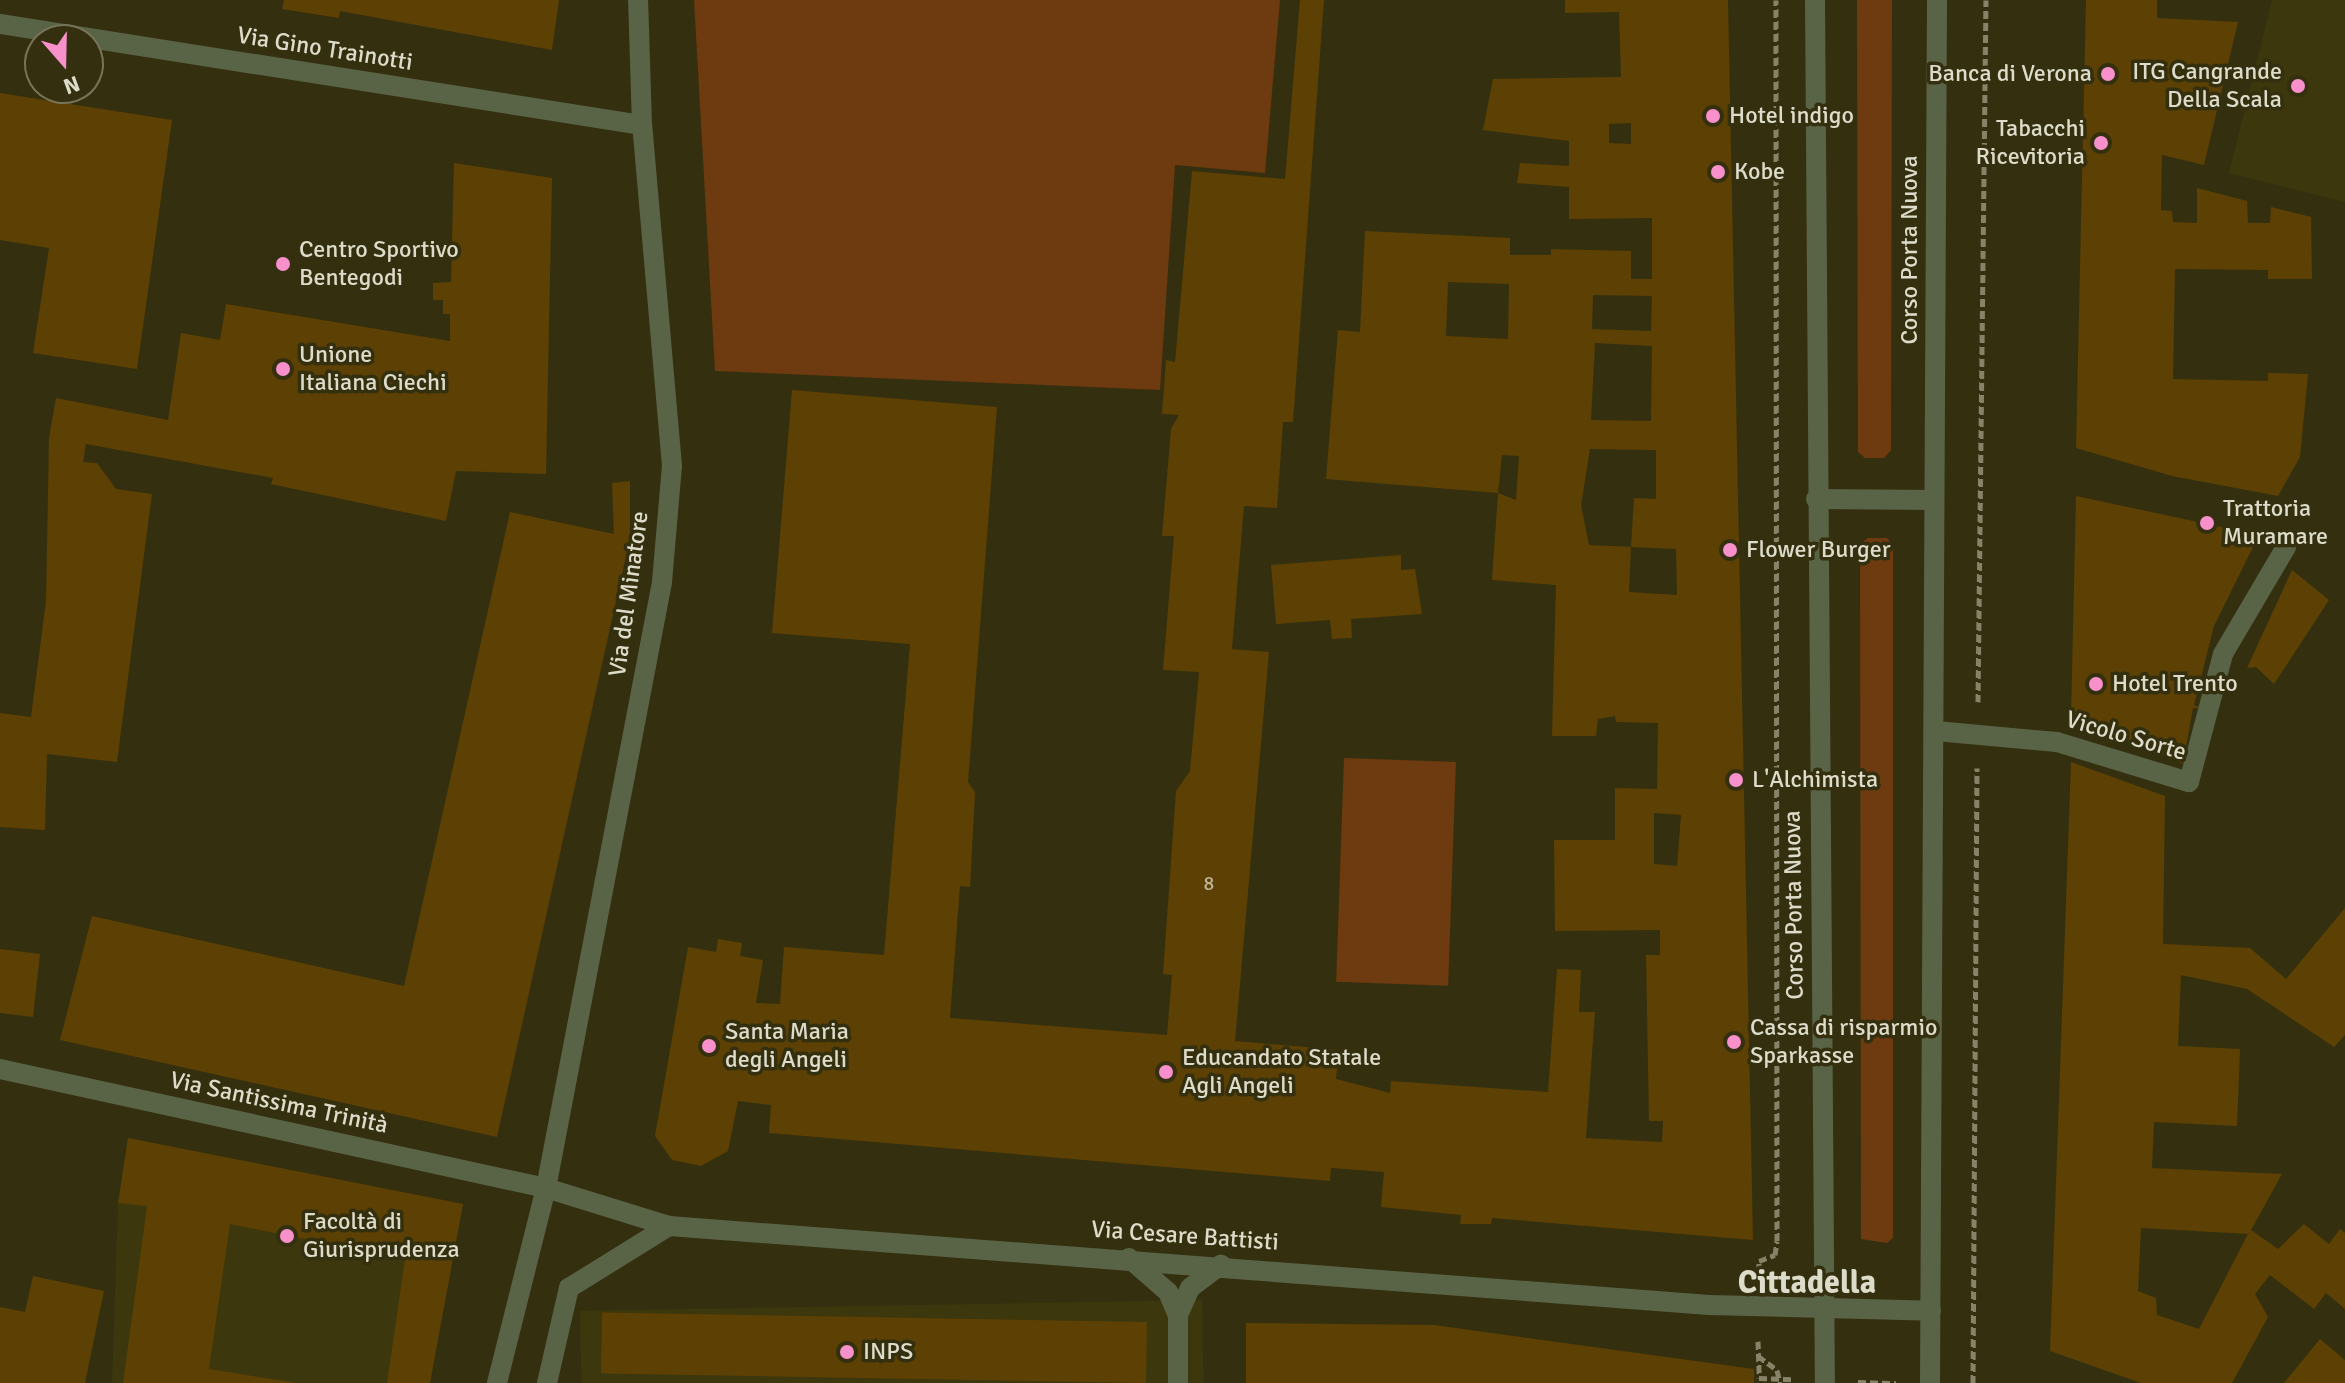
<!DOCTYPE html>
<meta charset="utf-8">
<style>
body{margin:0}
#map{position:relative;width:2345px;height:1383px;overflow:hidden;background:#34300f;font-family:Signika,sans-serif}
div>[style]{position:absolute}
.built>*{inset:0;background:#3c370c;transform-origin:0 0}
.green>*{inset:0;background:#6e3a0f;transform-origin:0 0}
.building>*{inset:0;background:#5d4003;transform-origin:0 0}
.path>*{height:5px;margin-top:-2.5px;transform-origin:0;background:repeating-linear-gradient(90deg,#868369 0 8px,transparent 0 12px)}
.service>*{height:20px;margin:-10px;padding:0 10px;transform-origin:10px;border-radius:10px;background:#596447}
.minor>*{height:20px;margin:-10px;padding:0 10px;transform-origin:10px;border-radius:10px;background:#596447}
.tertiary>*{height:20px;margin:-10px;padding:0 10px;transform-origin:10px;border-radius:10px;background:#596447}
.dots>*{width:22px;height:22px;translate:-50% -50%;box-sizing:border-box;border:4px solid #34300f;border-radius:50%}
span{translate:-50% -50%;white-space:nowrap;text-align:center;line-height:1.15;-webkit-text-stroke:7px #34300f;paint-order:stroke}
.number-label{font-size:20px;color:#bdb498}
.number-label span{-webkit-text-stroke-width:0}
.street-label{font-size:24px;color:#dddbc9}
.poi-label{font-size:24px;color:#dddbc9}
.right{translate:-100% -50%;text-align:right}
.left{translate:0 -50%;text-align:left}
.district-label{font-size:32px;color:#dddbc9;font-weight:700}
.north{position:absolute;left:24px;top:24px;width:80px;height:80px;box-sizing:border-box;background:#34300f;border:2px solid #787459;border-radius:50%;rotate:160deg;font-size:22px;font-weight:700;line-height:32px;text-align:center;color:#dddbc9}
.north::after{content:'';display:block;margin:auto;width:28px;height:36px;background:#f890cc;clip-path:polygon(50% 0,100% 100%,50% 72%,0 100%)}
</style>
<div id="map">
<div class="built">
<div style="clip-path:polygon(2272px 0,2345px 0,2345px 202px,2229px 173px)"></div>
<div style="clip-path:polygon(128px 1138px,463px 1204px,430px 1383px,112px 1383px,118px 1203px)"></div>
<div style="left:1202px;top:1300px;width:83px;height:622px;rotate:89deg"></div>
</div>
<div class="green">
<div style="clip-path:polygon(694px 0,1280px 0,1265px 173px,1175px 165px,1160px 390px,715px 371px)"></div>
<div style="clip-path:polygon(1857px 0,1892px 0,1891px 450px,1884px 458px,1865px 458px,1858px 452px)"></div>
<div style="clip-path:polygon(1868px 538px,1887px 538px,1893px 545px,1893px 1238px,1887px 1243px,1861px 1239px,1860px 544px)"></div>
<div style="left:1344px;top:758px;width:112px;height:224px;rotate:2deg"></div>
</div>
<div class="building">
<div style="clip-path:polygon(284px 0,559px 0,552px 50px,340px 11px,339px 18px,282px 9px)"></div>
<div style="clip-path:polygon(evenodd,1300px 0,1324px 0,1293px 422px,1283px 422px,1277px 508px,1244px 506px,1232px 649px,1269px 652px,1235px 1041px,1339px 1050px,1336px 1079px,1390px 1093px,1391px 1081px,1548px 1092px,1557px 969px,1581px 970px,1579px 1012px,1595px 1012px,1586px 1138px,1662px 1142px,1663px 1121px,1649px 1121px,1646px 955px,1660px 955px,1660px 930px,1555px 931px,1554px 840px,1615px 840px,1615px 788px,1657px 789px,1658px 723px,1616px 722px,1615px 716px,1598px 719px,1596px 736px,1552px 736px,1556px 585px,1492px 580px,1498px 493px,1516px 500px,1519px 456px,1502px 455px,1498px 493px,1326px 479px,1338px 330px,1360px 332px,1365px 231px,1510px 238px,1510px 255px,1551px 255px,1551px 249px,1631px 251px,1631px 279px,1652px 279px,1652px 218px,1569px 219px,1569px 187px,1517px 183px,1520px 163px,1569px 166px,1569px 141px,1483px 130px,1493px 79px,1621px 77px,1619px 12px,1565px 13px,1565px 0,1728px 0,1753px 1240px,1492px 1218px,1491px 1224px,1460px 1224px,1461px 1215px,1381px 1207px,1384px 1172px,1331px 1168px,1330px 1181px,769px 1133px,771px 1105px,738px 1101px,728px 1151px,701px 1166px,672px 1160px,655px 1136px,688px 947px,716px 952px,718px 939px,742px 943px,740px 956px,763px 960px,756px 1003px,780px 1004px,784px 947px,884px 955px,910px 644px,772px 633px,792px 390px,997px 407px,968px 782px,975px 792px,970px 887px,960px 886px,950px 1018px,1167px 1035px,1172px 975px,1163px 974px,1176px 791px,1190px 771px,1199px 672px,1163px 670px,1174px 536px,1162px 536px,1171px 429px,1179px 415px,1162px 414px,1166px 360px,1175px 362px,1192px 171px,1285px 179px,1300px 0,1631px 123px,1631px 144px,1609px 143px,1609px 124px,1631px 123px,1300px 0,1448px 282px,1509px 284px,1508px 339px,1446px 336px,1448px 282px,1300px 0,1593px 295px,1652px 296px,1651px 331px,1592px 329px,1593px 295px,1300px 0,1595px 343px,1652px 346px,1651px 421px,1591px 420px,1595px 343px,1300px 0,1590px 449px,1656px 450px,1656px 499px,1634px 498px,1631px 547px,1676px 549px,1677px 595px,1629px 592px,1631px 547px,1589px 545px,1581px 505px,1590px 449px,1300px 0,1654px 813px,1681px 815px,1677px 866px,1654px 864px,1654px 813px)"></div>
<div style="clip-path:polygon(2086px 0,2157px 0,2157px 18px,2238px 22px,2204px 165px,2162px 155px,2161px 210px,2172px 211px,2173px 222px,2197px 223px,2197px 188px,2247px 201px,2248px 223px,2270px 223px,2271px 207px,2311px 217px,2312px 279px,2268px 279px,2268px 270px,2175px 269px,2173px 379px,2268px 381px,2268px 373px,2308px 374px,2300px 457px,2278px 496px,2172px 476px,2076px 448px)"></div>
<div style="clip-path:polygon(0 93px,172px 120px,137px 369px,33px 353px,49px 248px,0 240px)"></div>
<div style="clip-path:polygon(454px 163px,552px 178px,546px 474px,456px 471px,446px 521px,271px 484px,273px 478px,86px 444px,83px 462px,97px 463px,116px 489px,152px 494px,117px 762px,47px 754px,45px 830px,0 827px,0 713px,31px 717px,46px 601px,49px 438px,56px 398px,168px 420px,181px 333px,220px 340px,226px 304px,450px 341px,450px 314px,443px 314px,443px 300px,433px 300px,433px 283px,451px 282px)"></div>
<div style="clip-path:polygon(630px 481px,630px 538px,497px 1137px,60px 1040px,92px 916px,404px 986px,510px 512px,614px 534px,612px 483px)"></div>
<div style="clip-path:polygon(2076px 496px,2259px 535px,2214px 626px,2194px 705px,2201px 708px,2193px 708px,2183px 764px,2071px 716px)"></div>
<div style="clip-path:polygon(1401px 555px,1401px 570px,1415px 569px,1422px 614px,1351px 619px,1352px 638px,1332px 639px,1330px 620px,1276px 624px,1271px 565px)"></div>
<div style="clip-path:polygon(2292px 570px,2329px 600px,2274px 684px,2256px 667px,2247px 668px)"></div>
<div style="clip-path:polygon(evenodd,2071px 762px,2165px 796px,2163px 944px,2250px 948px,2286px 979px,2345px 908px,2345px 1035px,2334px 1047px,2247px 989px,2181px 975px,2178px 1046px,2240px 1049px,2237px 1126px,2154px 1122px,2152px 1168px,2282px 1174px,2251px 1230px,2278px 1249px,2304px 1224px,2329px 1244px,2340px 1229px,2345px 1233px,2345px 1309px,2326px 1293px,2314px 1309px,2270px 1275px,2255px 1294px,2268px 1317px,2232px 1383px,2141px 1383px,2050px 1351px,2071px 762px,2141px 1228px,2248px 1234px,2199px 1329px,2157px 1315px,2156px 1298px,2138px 1291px,2141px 1228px)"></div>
<div style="clip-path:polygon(0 949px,40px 954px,33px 1017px,0 1013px)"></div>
<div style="clip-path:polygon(128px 1138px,463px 1204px,430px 1383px,387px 1383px,405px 1259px,230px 1224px,209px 1369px,297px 1383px,123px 1383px,147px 1206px,118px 1203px)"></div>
<div style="clip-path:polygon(33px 1276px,104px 1291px,85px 1383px,0 1383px,0 1307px,25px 1312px)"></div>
<div style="left:1147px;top:1322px;width:61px;height:545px;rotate:91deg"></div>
<div style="clip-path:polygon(1246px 1323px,1434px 1325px,1754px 1369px,1754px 1383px,1246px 1383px)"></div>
<div style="clip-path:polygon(2320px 1339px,2345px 1360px,2345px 1383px,2284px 1383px)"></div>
</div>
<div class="path">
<div style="left:1978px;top:702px;width:702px;rotate:-89.35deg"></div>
<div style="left:1759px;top:1271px;width:10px;rotate:-90deg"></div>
<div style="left:1759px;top:1261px;width:17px;rotate:-21deg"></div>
<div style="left:1775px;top:1255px;width:14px;rotate:-82deg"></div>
<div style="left:1777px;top:1241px;width:1241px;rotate:-90.05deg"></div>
<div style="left:1758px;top:1341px;width:37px;rotate:88deg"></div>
<div style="left:1759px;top:1378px;width:33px;rotate:2deg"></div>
<div style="left:1758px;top:1356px;width:24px;rotate:36deg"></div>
<div style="left:1777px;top:1370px;width:13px;rotate:77deg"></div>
<div style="left:1858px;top:1382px;width:38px;rotate:2deg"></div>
<div style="left:1973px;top:1383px;width:615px;rotate:-89.63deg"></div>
</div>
<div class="service">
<div style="left:1129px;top:1258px;width:52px;rotate:41.1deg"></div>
<div style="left:1168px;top:1292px;width:25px;rotate:67deg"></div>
<div style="left:1178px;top:1315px;width:68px;rotate:90deg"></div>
<div style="left:1178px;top:1315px;width:30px;rotate:-66deg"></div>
<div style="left:1190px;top:1288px;width:39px;rotate:-37deg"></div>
<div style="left:547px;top:1383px;width:98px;rotate:-77deg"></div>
<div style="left:569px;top:1288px;width:118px;rotate:-31.8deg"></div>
</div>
<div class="minor">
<div style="left:0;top:24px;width:650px;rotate:8.94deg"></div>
<div style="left:1936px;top:731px;width:121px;rotate:5.2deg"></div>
<div style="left:2057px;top:742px;width:138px;rotate:16.9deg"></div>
<div style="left:2189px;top:782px;width:132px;rotate:-75.1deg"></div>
<div style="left:2223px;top:654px;width:124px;rotate:-59.5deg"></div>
<div style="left:497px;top:1383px;width:201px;rotate:-75.9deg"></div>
<div style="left:546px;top:1188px;width:617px;rotate:-79.16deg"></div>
<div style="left:662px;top:582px;width:116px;rotate:-85.1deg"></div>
<div style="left:672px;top:466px;width:342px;rotate:-95deg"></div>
<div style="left:642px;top:125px;width:125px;rotate:-91.8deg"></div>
</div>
<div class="tertiary">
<div style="left:1815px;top:0;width:1383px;rotate:89.59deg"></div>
<div style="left:1816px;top:499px;width:118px;rotate:0.5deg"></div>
<div style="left:0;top:1069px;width:559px;rotate:12.3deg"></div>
<div style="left:546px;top:1188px;width:129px;rotate:17.2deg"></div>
<div style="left:669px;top:1226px;width:1043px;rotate:4.34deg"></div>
<div style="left:1709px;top:1305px;width:222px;rotate:1.5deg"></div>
<div style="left:1930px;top:1383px;width:1383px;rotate:-89.71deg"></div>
</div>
<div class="dots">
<div style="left:2108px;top:74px;background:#f890cc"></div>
<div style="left:2298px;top:86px;background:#f890cc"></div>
<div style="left:1713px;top:116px;background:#f890cc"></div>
<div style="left:2101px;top:143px;background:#f890cc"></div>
<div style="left:1718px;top:172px;background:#f890cc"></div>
<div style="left:283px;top:264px;background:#f890cc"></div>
<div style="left:283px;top:369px;background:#f890cc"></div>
<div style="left:2207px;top:523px;background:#f890cc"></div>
<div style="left:1730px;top:550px;background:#f890cc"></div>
<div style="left:2096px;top:684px;background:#f890cc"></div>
<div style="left:1736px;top:780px;background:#f890cc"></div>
<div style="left:1734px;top:1042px;background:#f890cc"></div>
<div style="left:709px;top:1046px;background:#f890cc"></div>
<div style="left:1166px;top:1072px;background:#f890cc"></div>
<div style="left:287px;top:1236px;background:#f890cc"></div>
<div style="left:847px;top:1352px;background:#f890cc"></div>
</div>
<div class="number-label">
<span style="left:1209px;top:883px">8</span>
</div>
<div class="street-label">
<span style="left:325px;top:49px;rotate:9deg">Via Gino Trainotti</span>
<span style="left:1910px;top:250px;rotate:-90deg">Corso Porta Nuova</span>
<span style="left:629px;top:594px;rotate:-82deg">Via del Minatore</span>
<span style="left:2126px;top:736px;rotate:16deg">Vicolo Sorte</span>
<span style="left:1794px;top:905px;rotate:-91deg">Corso Porta Nuova</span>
<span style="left:279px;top:1103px;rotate:12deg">Via Santissima Trinità</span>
<span style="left:1185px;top:1236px;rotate:4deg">Via Cesare Battisti</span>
</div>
<div class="poi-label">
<span class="right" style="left:2282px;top:86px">ITG Cangrande<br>Della Scala</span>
<span class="right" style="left:2092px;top:74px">Banca di Verona</span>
<span class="left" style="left:1729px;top:116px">Hotel indigo</span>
<span class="right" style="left:2085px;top:143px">Tabacchi<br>Ricevitoria</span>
<span class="left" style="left:1734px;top:172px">Kobe</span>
<span class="left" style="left:299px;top:264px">Centro Sportivo<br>Bentegodi</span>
<span class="left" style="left:299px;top:369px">Unione<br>Italiana Ciechi</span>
<span class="left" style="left:2223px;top:523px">Trattoria<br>Muramare</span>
<span class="left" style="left:1746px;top:550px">Flower Burger</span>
<span class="left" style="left:2112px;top:684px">Hotel Trento</span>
<span class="left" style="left:1752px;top:780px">L'Alchimista</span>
<span class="left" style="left:1750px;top:1042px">Cassa di risparmio<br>Sparkasse</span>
<span class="left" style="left:725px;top:1046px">Santa Maria<br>degli Angeli</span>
<span class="left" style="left:1182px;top:1072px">Educandato Statale<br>Agli Angeli</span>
<span class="left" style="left:303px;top:1236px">Facoltà di<br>Giurisprudenza</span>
<span class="left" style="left:863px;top:1352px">INPS</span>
</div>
<div class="district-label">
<span style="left:1807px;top:1283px">Cittadella</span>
</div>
<div class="north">N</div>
</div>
